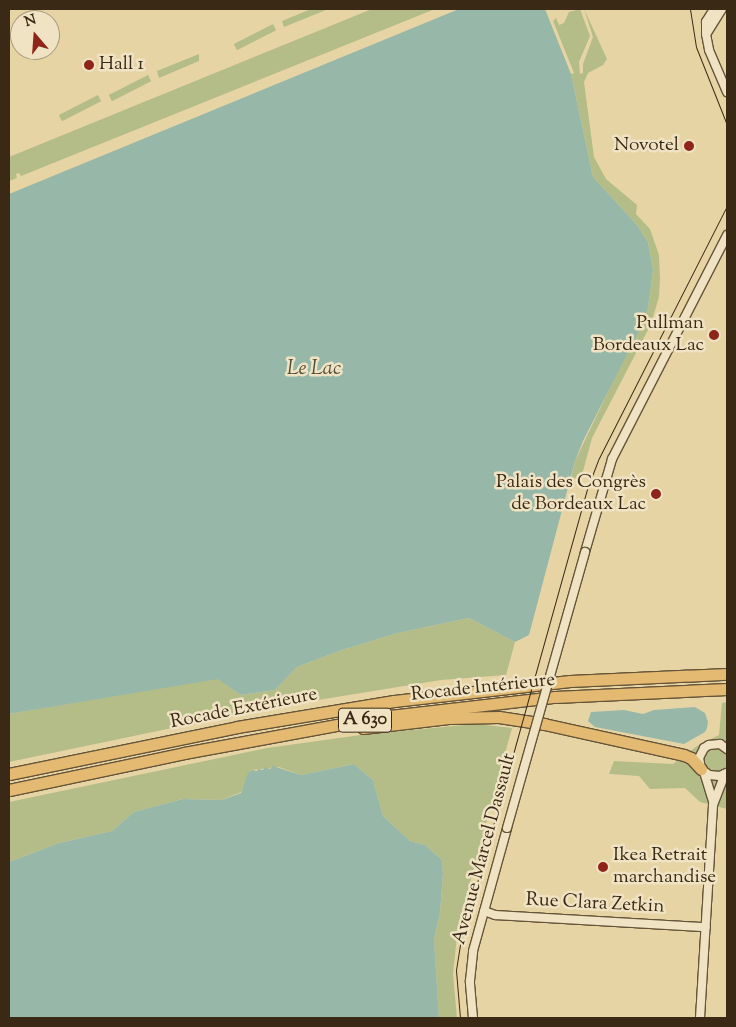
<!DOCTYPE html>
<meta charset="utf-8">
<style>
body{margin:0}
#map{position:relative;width:736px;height:1027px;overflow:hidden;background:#e7d4a5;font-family:"Sorts Mill Goudy",serif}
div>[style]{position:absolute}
.green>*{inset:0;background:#b4bd87;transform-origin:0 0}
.water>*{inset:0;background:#97b8a9}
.roads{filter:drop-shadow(1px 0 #655438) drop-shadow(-1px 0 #655438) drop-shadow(0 1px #655438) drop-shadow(0 -1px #655438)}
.minor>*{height:8px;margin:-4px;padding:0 4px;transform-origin:4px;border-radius:4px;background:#efe3c4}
.highway>*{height:11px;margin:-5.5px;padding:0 5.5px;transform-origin:5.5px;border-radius:5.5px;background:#e4ba72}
.tram>*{height:1px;margin:-0.5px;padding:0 0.5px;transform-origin:0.5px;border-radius:0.5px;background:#3a2914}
.bridges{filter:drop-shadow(1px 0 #655438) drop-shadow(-1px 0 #655438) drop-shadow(0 1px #655438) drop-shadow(0 -1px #655438)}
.minor-bridge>*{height:8px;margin:-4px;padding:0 4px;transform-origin:4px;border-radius:4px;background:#efe3c4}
.dots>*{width:14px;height:14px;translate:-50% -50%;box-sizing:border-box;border:2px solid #efe3c4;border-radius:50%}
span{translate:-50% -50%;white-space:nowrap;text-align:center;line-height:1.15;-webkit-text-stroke:5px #efe3c4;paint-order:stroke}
.shield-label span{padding:1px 4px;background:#efe3c4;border:1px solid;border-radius:4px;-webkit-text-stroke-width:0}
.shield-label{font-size:18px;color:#3a2914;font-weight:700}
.poi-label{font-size:19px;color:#3a2914}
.left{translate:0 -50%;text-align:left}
.right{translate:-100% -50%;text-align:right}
.street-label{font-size:19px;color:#3a2914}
.water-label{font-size:20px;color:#514d39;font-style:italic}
.frame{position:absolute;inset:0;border:10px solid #3a2914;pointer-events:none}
.north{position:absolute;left:10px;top:10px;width:50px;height:50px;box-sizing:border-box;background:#efe3c4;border:1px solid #a7997e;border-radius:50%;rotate:342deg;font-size:14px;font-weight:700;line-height:20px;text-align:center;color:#3a2914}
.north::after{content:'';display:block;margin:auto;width:18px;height:22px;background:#8f2418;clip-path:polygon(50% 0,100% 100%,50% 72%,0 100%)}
</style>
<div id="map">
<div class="green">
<div style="clip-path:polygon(311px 9px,326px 10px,284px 27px,282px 21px)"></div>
<div style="clip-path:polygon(372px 9px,435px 9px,31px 172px,21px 176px,19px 173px,16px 174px,17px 178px,9px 181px,9px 157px)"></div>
<div style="clip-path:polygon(580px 9px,590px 36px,579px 62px,580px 74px,583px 73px,583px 64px,593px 37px,584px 9px,607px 59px,603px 65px,588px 73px,584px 82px,594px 157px,606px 179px,637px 205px,636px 214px,650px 229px,659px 255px,660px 279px,659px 297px,651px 324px,592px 438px,581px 479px,571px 478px,575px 461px,648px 308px,653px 270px,648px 242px,637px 225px,593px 177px,571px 74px,574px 73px,553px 21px,556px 18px,559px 25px,564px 23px,569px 12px)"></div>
<div style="left:273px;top:24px;width:7px;height:44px;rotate:63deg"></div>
<div style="clip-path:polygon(199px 54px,199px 61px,159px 78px,157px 71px)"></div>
<div style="left:148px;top:75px;width:7px;height:44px;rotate:63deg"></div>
<div style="left:98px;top:95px;width:7px;height:44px;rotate:63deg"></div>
<div style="clip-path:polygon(469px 618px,515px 642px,506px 675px,441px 680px,263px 709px,9px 762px,9px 714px,219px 678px,241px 695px,275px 690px,297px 667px,342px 650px,398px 633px)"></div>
<div style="clip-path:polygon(727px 702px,727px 809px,700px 802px,685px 788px,650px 789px,639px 776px,609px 774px,614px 761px,673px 764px,697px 746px,719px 735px,722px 703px)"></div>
<div style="clip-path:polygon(476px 724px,512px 728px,458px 927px,453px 974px,457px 1018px,439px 1018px,434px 939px,440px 913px,443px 874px,442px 860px,425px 845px,410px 841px,383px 816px,373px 780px,354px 764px,301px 775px,279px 767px,251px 770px,241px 792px,222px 800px,183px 799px,134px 812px,112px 831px,59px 843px,9px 862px,9px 802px,267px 748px,368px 734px)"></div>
</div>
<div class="water">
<div style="clip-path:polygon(459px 9px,545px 9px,571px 74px,593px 177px,637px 225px,648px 242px,653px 270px,648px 308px,640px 329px,583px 441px,575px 461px,529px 635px,515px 642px,469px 618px,398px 633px,342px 650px,297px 667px,275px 690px,241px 695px,218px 679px,9px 714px,9px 194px)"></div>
<div style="clip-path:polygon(695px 707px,705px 713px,708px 722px,707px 728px,705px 732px,684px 744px,595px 727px,588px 721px,591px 712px,624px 710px,643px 714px,654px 710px)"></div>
<div style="clip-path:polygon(354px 764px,373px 780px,383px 816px,410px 841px,425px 845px,442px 860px,443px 874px,440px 913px,434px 939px,439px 1018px,9px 1018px,9px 862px,59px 843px,112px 831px,134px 812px,183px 799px,222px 800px,241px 793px,248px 773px,252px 770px,257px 771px,258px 769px,263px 770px,265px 767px,270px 769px,273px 766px,301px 775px)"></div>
</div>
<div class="roads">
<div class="minor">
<div style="left:714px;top:9px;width:15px;rotate:122deg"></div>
<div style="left:706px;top:22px;width:12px;rotate:90deg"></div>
<div style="left:706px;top:34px;width:16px;rotate:79deg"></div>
<div style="left:709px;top:50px;width:46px;rotate:66.8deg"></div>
<div style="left:707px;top:33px;width:28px;rotate:-58deg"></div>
<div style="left:585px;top:552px;width:97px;rotate:-73.8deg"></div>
<div style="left:612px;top:459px;width:252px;rotate:-62.8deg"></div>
<div style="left:704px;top:772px;width:31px;rotate:73deg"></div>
<div style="left:726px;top:773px;width:7px;rotate:153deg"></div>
<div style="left:720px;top:776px;width:11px;rotate:-175deg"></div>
<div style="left:709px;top:775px;width:10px;rotate:-143deg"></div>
<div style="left:701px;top:769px;width:11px;rotate:-100deg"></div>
<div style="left:699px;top:758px;width:11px;rotate:-63deg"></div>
<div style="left:704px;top:748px;width:6px;rotate:-31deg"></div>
<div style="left:709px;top:745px;width:11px;rotate:-5deg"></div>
<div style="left:720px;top:744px;width:9px;rotate:36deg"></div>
<div style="left:484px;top:911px;width:12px;rotate:20deg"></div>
<div style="left:495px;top:915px;width:211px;rotate:3.3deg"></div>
<div style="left:473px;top:1018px;width:37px;rotate:-95deg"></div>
<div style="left:470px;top:981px;width:30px;rotate:-84deg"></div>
<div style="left:473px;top:951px;width:128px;rotate:-74.5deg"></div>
<div style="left:700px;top:1018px;width:213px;rotate:-86.5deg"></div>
<div style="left:713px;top:805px;width:33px;rotate:-69deg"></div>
</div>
<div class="highway">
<div style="left:363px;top:728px;width:86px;rotate:-6.7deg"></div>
<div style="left:448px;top:718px;width:51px;rotate:-1.1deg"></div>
<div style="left:499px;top:717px;width:46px;rotate:8.8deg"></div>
<div style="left:544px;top:724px;width:143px;rotate:12.5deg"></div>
<div style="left:684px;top:755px;width:8px;rotate:23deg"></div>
<div style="left:691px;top:758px;width:15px;rotate:48deg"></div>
<div style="left:9px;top:774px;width:233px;rotate:-11.6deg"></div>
<div style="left:237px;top:727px;width:159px;rotate:-9.4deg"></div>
<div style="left:394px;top:701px;width:177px;rotate:-6.5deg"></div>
<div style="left:570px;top:681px;width:157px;rotate:-2.6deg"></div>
<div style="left:9px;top:790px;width:179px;rotate:-11.9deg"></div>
<div style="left:184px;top:753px;width:200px;rotate:-10.4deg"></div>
<div style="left:381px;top:717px;width:175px;rotate:-6.6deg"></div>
<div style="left:555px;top:697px;width:172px;rotate:-2.7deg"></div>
</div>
</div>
<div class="tram">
<div style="left:690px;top:9px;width:38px;rotate:81deg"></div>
<div style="left:696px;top:47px;width:84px;rotate:68.3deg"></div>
<div style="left:460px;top:1018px;width:48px;rotate:-94.8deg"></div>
<div style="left:456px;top:970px;width:26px;rotate:-81deg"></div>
<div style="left:460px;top:944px;width:472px;rotate:-74.4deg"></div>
<div style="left:587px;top:489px;width:33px;rotate:-69deg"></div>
<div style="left:599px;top:458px;width:283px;rotate:-63.1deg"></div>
</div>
<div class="bridges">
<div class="minor-bridge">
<div style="left:507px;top:828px;width:287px;rotate:-74.2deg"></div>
</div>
</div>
<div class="dots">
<div style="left:89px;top:65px;background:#8f2418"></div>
<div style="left:689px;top:146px;background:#8f2418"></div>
<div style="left:714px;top:335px;background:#8f2418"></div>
<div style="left:656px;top:494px;background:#8f2418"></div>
<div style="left:603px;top:867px;background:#8f2418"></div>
</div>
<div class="shield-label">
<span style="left:365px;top:720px">A 630</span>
</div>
<div class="poi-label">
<span class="left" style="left:99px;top:65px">Hall 1</span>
<span class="right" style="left:679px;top:146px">Novotel</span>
<span class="right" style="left:704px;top:335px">Pullman<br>Bordeaux Lac</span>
<span class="right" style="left:646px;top:494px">Palais des Congrès<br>de Bordeaux Lac</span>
<span class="left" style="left:613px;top:867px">Ikea Retrait<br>marchandise</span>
</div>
<div class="street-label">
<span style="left:483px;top:688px;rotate:-6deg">Rocade Intérieure</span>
<span style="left:244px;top:709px;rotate:-11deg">Rocade Extérieure</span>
<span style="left:485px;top:849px;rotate:-75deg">Avenue Marcel Dassault</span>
<span style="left:595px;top:904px;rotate:3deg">Rue Clara Zetkin</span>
</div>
<div class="water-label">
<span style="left:314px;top:369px">Le Lac</span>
</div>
<div class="frame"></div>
<div class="north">N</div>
</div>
